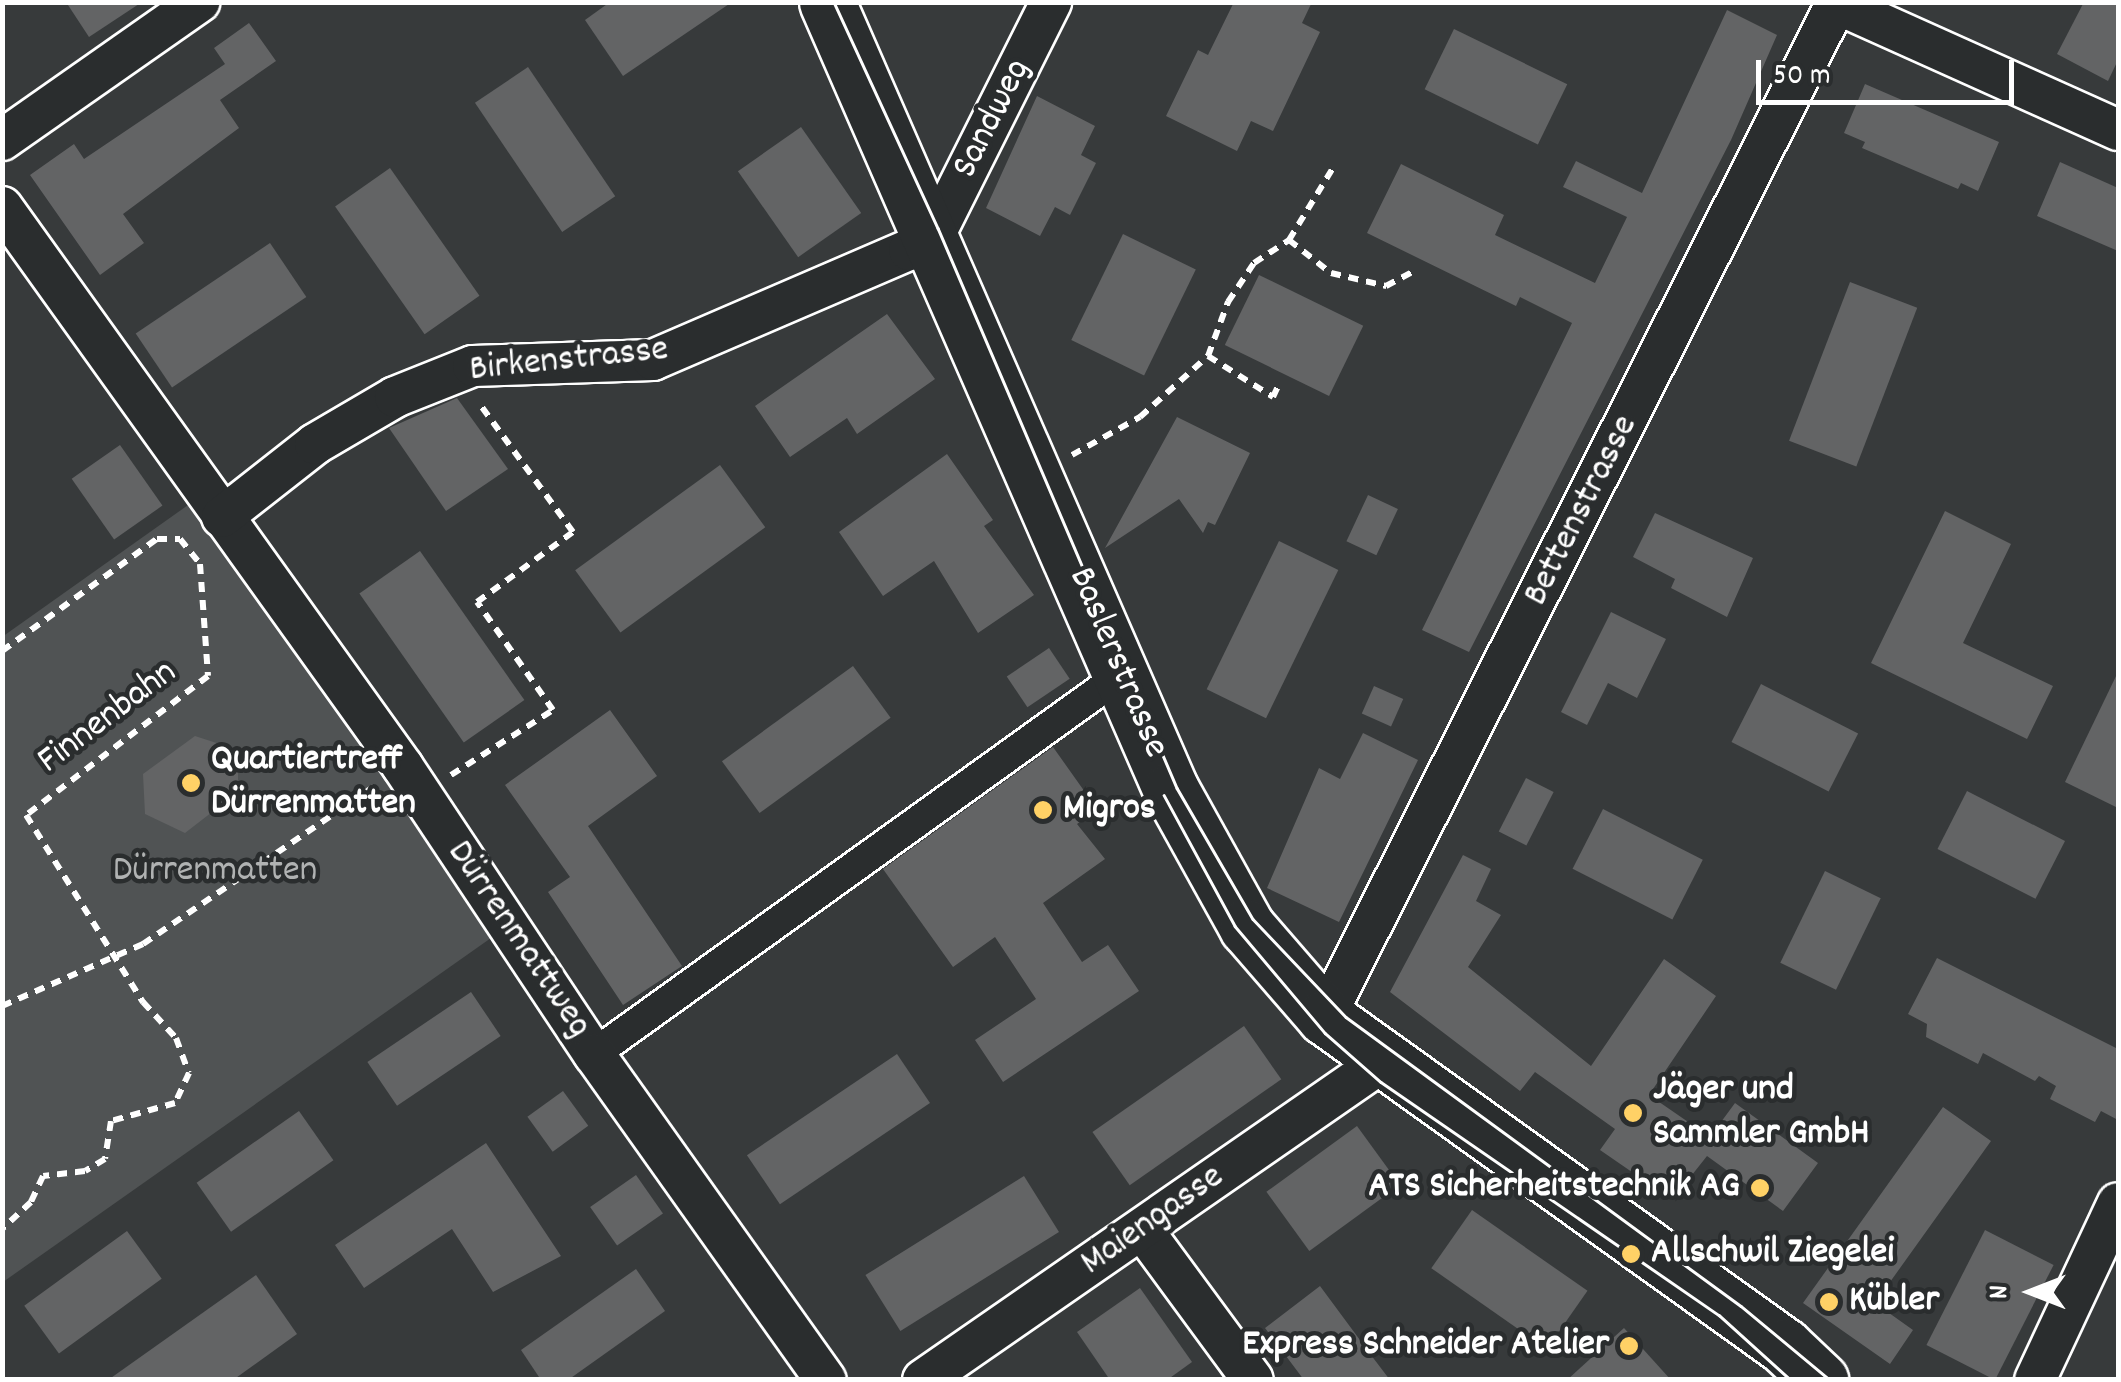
<!DOCTYPE html>
<meta charset="utf-8">
<style>
body{margin:0}
#map{position:relative;width:2121px;height:1382px;overflow:hidden;background:#373a3b;font-family:Dekko,sans-serif}
div>[style]{position:absolute}
.green>*{inset:0;background:#505354}
.building>*{inset:0;background:#636465;transform-origin:0 0}
.path>*{height:6px;margin-top:-3px;transform-origin:0;background:repeating-linear-gradient(90deg,#fff 0 10px,transparent 0 18px)}
.roads{filter:drop-shadow(2px 0 #fff) drop-shadow(-2px 0 #fff) drop-shadow(0 2px #fff) drop-shadow(0 -2px #fff)}
.pedestrian>*{height:30px;margin:-15px;padding:0 15px;transform-origin:15px;border-radius:15px;background:#2a2d2e}
.minor>*{height:40px;margin:-20px;padding:0 20px;transform-origin:20px;border-radius:20px;background:#2a2d2e}
.secondary>*{height:55px;margin:-27.5px;padding:0 27.5px;transform-origin:27.5px;border-radius:27.5px;background:#2a2d2e}
.tram>*{height:2.5px;margin:-1.25px;padding:0 1.25px;transform-origin:1.25px;border-radius:1.25px;background:#fff}
.dots>*{width:28px;height:28px;translate:-50% -50%;box-sizing:border-box;border:5px solid #2a2d2e;border-radius:50%}
span{translate:-50% -50%;white-space:nowrap;text-align:center;line-height:1.15;-webkit-text-stroke:9px #2a2d2e;paint-order:stroke}
.street-label{font-size:38px;color:#fff}
.poi-label{font-size:38px;color:#fff;font-weight:700}
.left{translate:0 -50%;text-align:left}
.right{translate:-100% -50%;text-align:right}
.park-label{font-size:38px;color:#b0b2b2}
.frame{position:absolute;inset:0;border:5px solid #fff;pointer-events:none}
.north{position:absolute;left:1981px;top:1242px;width:100px;height:100px;-webkit-text-stroke:8px #2a2d2e;paint-order:stroke;rotate:270deg;font-size:28px;font-weight:700;line-height:40px;text-align:center;color:#fff}
.north::after{content:'';display:block;margin:auto;width:35px;height:45px;background:#fff;clip-path:polygon(50% 0,100% 100%,50% 72%,0 100%)}
.scale{position:absolute;left:1756px;top:60px;width:258px;height:45px;box-sizing:border-box;border:5px solid #fff;border-top:0;padding-left:12px;font-size:30px;line-height:35px;white-space:nowrap;color:#fff;-webkit-text-stroke:8px #2a2d2e;paint-order:stroke}
</style>
<div id="map">
<div class="green">
<div style="clip-path:polygon(205px 493px,508px 926px,3px 1282px,2px 637px)"></div>
</div>
<div class="building">
<div style="clip-path:polygon(66px 2px,142px 2px,89px 37px)"></div>
<div style="clip-path:polygon(610px 2px,732px 2px,623px 76px,585px 20px)"></div>
<div style="clip-path:polygon(1234px 2px,1312px 2px,1302px 23px,1320px 32px,1273px 131px,1251px 121px,1237px 151px,1166px 116px,1198px 50px,1208px 55px)"></div>
<div style="clip-path:polygon(2084px 2px,2118px 2px,2118px 60px,2108px 81px,2057px 54px)"></div>
<div style="clip-path:polygon(1727px 10px,1777px 35px,1731px 140px,1469px 652px,1422px 630px,1572px 323px,1520px 297px,1516px 306px,1367px 233px,1401px 164px,1504px 215px,1495px 235px,1595px 283px,1627px 217px,1563px 187px,1576px 161px,1642px 193px)"></div>
<div style="clip-path:polygon(249px 23px,276px 61px,220px 100px,239px 128px,123px 214px,144px 243px,100px 275px,30px 175px,74px 144px,84px 159px,225px 64px,214px 48px)"></div>
<div style="left:1454px;top:29px;width:126px;height:67px;rotate:26deg"></div>
<div style="left:528px;top:67px;width:156px;height:64px;rotate:56deg"></div>
<div style="clip-path:polygon(1865px 84px,1999px 142px,1978px 191px,1961px 183px,1958px 189px,1862px 148px,1865px 142px,1844px 133px)"></div>
<div style="clip-path:polygon(1037px 96px,1095px 126px,1081px 155px,1096px 163px,1070px 215px,1055px 207px,1040px 236px,986px 208px)"></div>
<div style="left:801px;top:127px;width:105px;height:77px;rotate:55deg"></div>
<div style="clip-path:polygon(2060px 162px,2118px 188px,2118px 251px,2037px 216px)"></div>
<div style="left:390px;top:168px;width:156px;height:67px;rotate:55deg"></div>
<div style="left:1123px;top:234px;width:81px;height:118px;rotate:26deg"></div>
<div style="left:270px;top:243px;width:65px;height:162px;rotate:56deg"></div>
<div style="left:1259px;top:275px;width:116px;height:78px;rotate:26deg"></div>
<div style="left:1850px;top:282px;width:72px;height:170px;rotate:21deg"></div>
<div style="clip-path:polygon(887px 314px,935px 379px,857px 434px,847px 418px,790px 457px,755px 406px)"></div>
<div style="clip-path:polygon(457px 398px,508px 469px,446px 511px,389px 428px)"></div>
<div style="clip-path:polygon(1177px 417px,1250px 453px,1215px 525px,1208px 522px,1203px 533px,1179px 499px,1105px 548px)"></div>
<div style="left:120px;top:445px;width:74px;height:59px;rotate:55deg"></div>
<div style="clip-path:polygon(947px 454px,993px 520px,984px 526px,1034px 595px,978px 633px,934px 561px,883px 596px,839px 532px)"></div>
<div style="left:720px;top:465px;width:77px;height:179px;rotate:54deg"></div>
<div style="left:1368px;top:495px;width:33px;height:51px;rotate:25deg"></div>
<div style="clip-path:polygon(1945px 511px,2011px 544px,1963px 643px,2053px 686px,2027px 739px,1871px 663px)"></div>
<div style="clip-path:polygon(1655px 513px,1753px 558px,1727px 617px,1671px 588px,1675px 579px,1633px 557px)"></div>
<div style="left:1279px;top:541px;width:66px;height:165px;rotate:26deg"></div>
<div style="left:420px;top:551px;width:182px;height:74px;rotate:55deg"></div>
<div style="clip-path:polygon(1611px 612px,1666px 639px,1637px 698px,1608px 683px,1587px 725px,1561px 712px)"></div>
<div style="left:1049px;top:648px;width:37px;height:51px;rotate:56deg"></div>
<div style="left:853px;top:666px;width:64px;height:162px;rotate:54deg"></div>
<div style="clip-path:polygon(2118px 672px,2118px 808px,2065px 782px)"></div>
<div style="left:1761px;top:684px;width:109px;height:65px;rotate:27deg"></div>
<div style="left:1374px;top:686px;width:32px;height:30px;rotate:24deg"></div>
<div style="clip-path:polygon(610px 710px,657px 776px,588px 826px,682px 966px,623px 1005px,548px 892px,570px 877px,505px 785px)"></div>
<div style="clip-path:polygon(1363px 733px,1418px 760px,1339px 922px,1267px 888px,1319px 768px,1340px 779px)"></div>
<div style="clip-path:polygon(195px 736px,238px 750px,238px 792px,185px 833px,145px 814px,143px 774px)"></div>
<div style="clip-path:polygon(1053px 747px,1097px 809px,1077px 824px,1105px 859px,1043px 903px,1082px 962px,1108px 945px,1139px 991px,1003px 1082px,975px 1040px,1036px 999px,995px 937px,953px 967px,883px 869px)"></div>
<div style="left:1526px;top:778px;width:31px;height:60px;rotate:27deg"></div>
<div style="left:1967px;top:791px;width:110px;height:65px;rotate:27deg"></div>
<div style="left:1603px;top:809px;width:112px;height:67px;rotate:27deg"></div>
<div style="clip-path:polygon(1463px 855px,1491px 869px,1476px 901px,1501px 915px,1468px 967px,1591px 1066px,1664px 959px,1716px 996px,1649px 1095px,1710px 1137px,1735px 1103px,1818px 1163px,1783px 1211px,1707px 1156px,1688px 1180px,1672px 1169px,1658px 1190px,1600px 1150px,1615px 1129px,1535px 1072px,1520px 1091px,1390px 992px)"></div>
<div style="left:1825px;top:871px;width:62px;height:102px;rotate:26deg"></div>
<div style="clip-path:polygon(1937px 958px,2118px 1049px,2118px 1120px,2101px 1111px,2095px 1122px,2050px 1099px,2056px 1086px,2039px 1076px,2035px 1081px,1983px 1053px,1978px 1064px,1926px 1037px,1927px 1024px,1908px 1014px)"></div>
<div style="left:471px;top:992px;width:53px;height:125px;rotate:56deg"></div>
<div style="left:1244px;top:1026px;width:65px;height:185px;rotate:55deg"></div>
<div style="left:897px;top:1054px;width:59px;height:181px;rotate:56deg"></div>
<div style="left:563px;top:1091px;width:43px;height:44px;rotate:54deg"></div>
<div style="clip-path:polygon(1943px 1107px,1991px 1141px,1875px 1303px,1913px 1330px,1890px 1364px,1803px 1303px)"></div>
<div style="left:299px;top:1111px;width:60px;height:125px;rotate:55deg"></div>
<div style="left:1357px;top:1126px;width:73px;height:112px;rotate:54deg"></div>
<div style="clip-path:polygon(486px 1143px,561px 1256px,493px 1292px,452px 1229px,364px 1288px,335px 1245px)"></div>
<div style="left:636px;top:1175px;width:47px;height:56px;rotate:55deg"></div>
<div style="left:1024px;top:1176px;width:66px;height:187px;rotate:58deg"></div>
<div style="left:1472px;top:1210px;width:141px;height:71px;rotate:35deg"></div>
<div style="left:1985px;top:1230px;width:77px;height:129px;rotate:27deg"></div>
<div style="left:127px;top:1231px;width:59px;height:127px;rotate:54deg"></div>
<div style="clip-path:polygon(636px 1269px,665px 1311px,568px 1380px,541px 1380px,521px 1350px)"></div>
<div style="clip-path:polygon(256px 1275px,297px 1334px,233px 1380px,108px 1380px)"></div>
<div style="clip-path:polygon(1320px 1286px,1374px 1359px,1390px 1380px,1304px 1380px,1265px 1328px)"></div>
<div style="clip-path:polygon(1140px 1288px,1192px 1362px,1167px 1380px,1110px 1380px,1077px 1332px)"></div>
<div style="clip-path:polygon(1624px 1328px,1671px 1380px,1567px 1380px)"></div>
</div>
<div class="path">
<div style="left:1289px;top:240px;width:53px;rotate:38.2deg"></div>
<div style="left:1331px;top:273px;width:57px;rotate:13.3deg"></div>
<div style="left:1386px;top:286px;width:30px;rotate:-28deg"></div>
<div style="left:1208px;top:356px;width:77px;rotate:32.2deg"></div>
<div style="left:1273px;top:397px;width:14px;rotate:-65deg"></div>
<div style="left:1072px;top:455px;width:78px;rotate:-29.2deg"></div>
<div style="left:1140px;top:417px;width:91px;rotate:-41.9deg"></div>
<div style="left:1208px;top:356px;width:58px;rotate:-69.7deg"></div>
<div style="left:1228px;top:302px;width:47px;rotate:-56.3deg"></div>
<div style="left:1254px;top:263px;width:42px;rotate:-33.3deg"></div>
<div style="left:1289px;top:240px;width:84px;rotate:-58.6deg"></div>
<div style="left:2px;top:651px;width:191px;rotate:-35.9deg"></div>
<div style="left:157px;top:539px;width:23px"></div>
<div style="left:180px;top:539px;width:32px;rotate:51deg"></div>
<div style="left:200px;top:564px;width:112px;rotate:85.9deg"></div>
<div style="left:208px;top:676px;width:229px;rotate:142.6deg"></div>
<div style="left:26px;top:815px;width:221px;rotate:58deg"></div>
<div style="left:143px;top:1002px;width:49px;rotate:47.5deg"></div>
<div style="left:176px;top:1038px;width:37px;rotate:70deg"></div>
<div style="left:189px;top:1073px;width:33px;rotate:115deg"></div>
<div style="left:175px;top:1103px;width:66px;rotate:164.3deg"></div>
<div style="left:111px;top:1121px;width:38px;rotate:99deg"></div>
<div style="left:105px;top:1159px;width:23px;rotate:149deg"></div>
<div style="left:85px;top:1171px;width:42px;rotate:173.2deg"></div>
<div style="left:43px;top:1176px;width:29px;rotate:115deg"></div>
<div style="left:31px;top:1202px;width:40px;rotate:137deg"></div>
<div style="left:451px;top:775px;width:121px;rotate:-32.5deg"></div>
<div style="left:553px;top:710px;width:132px;rotate:-125.1deg"></div>
<div style="left:477px;top:602px;width:119px;rotate:-36.1deg"></div>
<div style="left:573px;top:532px;width:160px;rotate:-126.1deg"></div>
<div style="left:2px;top:1006px;width:154px;rotate:-23.7deg"></div>
<div style="left:143px;top:944px;width:281px;rotate:-34.3deg"></div>
</div>
<div class="roads">
<div class="pedestrian">
<div style="left:594px;top:1054px;width:649px;rotate:-35.72deg"></div>
</div>
<div class="minor">
<div style="left:1833px;top:2px;width:312px;rotate:24.2deg"></div>
<div style="left:2px;top:140px;width:241px;rotate:-35deg"></div>
<div style="left:2px;top:207px;width:689px;rotate:54.39deg"></div>
<div style="left:403px;top:767px;width:345px;rotate:56.4deg"></div>
<div style="left:594px;top:1054px;width:400px;rotate:54.6deg"></div>
<div style="left:222px;top:517px;width:118px;rotate:-38.1deg"></div>
<div style="left:315px;top:444px;width:93px;rotate:-30.4deg"></div>
<div style="left:395px;top:397px;width:84px;rotate:-21.7deg"></div>
<div style="left:473px;top:366px;width:180px;rotate:-1.9deg"></div>
<div style="left:653px;top:360px;width:279px;rotate:-23.3deg"></div>
<div style="left:909px;top:250px;width:36px;rotate:-37deg"></div>
<div style="left:938px;top:228px;width:253px;rotate:-63.4deg"></div>
<div style="left:1325px;top:1017px;width:1137px;rotate:-63.23deg"></div>
<div style="left:1142px;top:1229px;width:187px;rotate:53.7deg"></div>
<div style="left:923px;top:1380px;width:558px;rotate:-34.71deg"></div>
<div style="left:2035px;top:1380px;width:195px;rotate:-64.9deg"></div>
</div>
<div class="secondary">
<div style="left:827px;top:2px;width:860px;rotate:66.42deg"></div>
<div style="left:1171px;top:790px;width:157px;rotate:61deg"></div>
<div style="left:1247px;top:927px;width:119px;rotate:49.1deg"></div>
<div style="left:1325px;top:1017px;width:565px;rotate:35.63deg"></div>
<div style="left:1784px;top:1346px;width:50px;rotate:43.4deg"></div>
</div>
</div>
<div class="tram">
<div style="left:834px;top:2px;width:249px;rotate:65.3deg"></div>
<div style="left:938px;top:228px;width:609px;rotate:66.89deg"></div>
<div style="left:1177px;top:788px;width:151px;rotate:59.9deg"></div>
<div style="left:1253px;top:919px;width:135px;rotate:46.5deg"></div>
<div style="left:1346px;top:1017px;width:489px;rotate:36.2deg"></div>
<div style="left:1741px;top:1306px;width:116px;rotate:39.7deg"></div>
<div style="left:1164px;top:795px;width:149px;rotate:61.5deg"></div>
<div style="left:1235px;top:926px;width:140px;rotate:49.9deg"></div>
<div style="left:1325px;top:1033px;width:74px;rotate:41.2deg"></div>
<div style="left:1381px;top:1082px;width:411px;rotate:34.6deg"></div>
<div style="left:1719px;top:1315px;width:97px;rotate:42.1deg"></div>
</div>
<div class="dots">
<div style="left:191px;top:783px;background:#ffd166"></div>
<div style="left:1043px;top:810px;background:#ffd166"></div>
<div style="left:1633px;top:1113px;background:#ffd166"></div>
<div style="left:1760px;top:1188px;background:#ffd166"></div>
<div style="left:1631px;top:1254px;background:#ffd166"></div>
<div style="left:1829px;top:1302px;background:#ffd166"></div>
<div style="left:1629px;top:1346px;background:#ffd166"></div>
</div>
<div class="street-label">
<span style="left:993px;top:119px;rotate:-63deg">Sandweg</span>
<span style="left:569px;top:361px;rotate:-6deg">Birkenstrasse</span>
<span style="left:1582px;top:511px;rotate:-63deg">Bettenstrasse</span>
<span style="left:1117px;top:663px;rotate:67deg">Baslerstrasse</span>
<span style="left:108px;top:718px;rotate:-37deg">Finnenbahn</span>
<span style="left:518px;top:940px;rotate:56deg">Dürrenmattweg</span>
<span style="left:1153px;top:1221px;rotate:-35deg">Maiengasse</span>
</div>
<div class="poi-label">
<span class="left" style="left:211px;top:783px">Quartiertreff<br>Dürrenmatten</span>
<span class="left" style="left:1063px;top:810px">Migros</span>
<span class="left" style="left:1653px;top:1113px">Jäger und<br>Sammler GmbH</span>
<span class="right" style="left:1740px;top:1188px">ATS Sicherheitstechnik AG</span>
<span class="left" style="left:1651px;top:1254px">Allschwil Ziegelei</span>
<span class="left" style="left:1849px;top:1302px">Kübler</span>
<span class="right" style="left:1609px;top:1346px">Express Schneider Atelier</span>
</div>
<div class="park-label">
<span style="left:215px;top:872px">Dürrenmatten</span>
</div>
<div class="frame"></div>
<div class="north">N</div>
<div class="scale">50 m</div>
</div>
